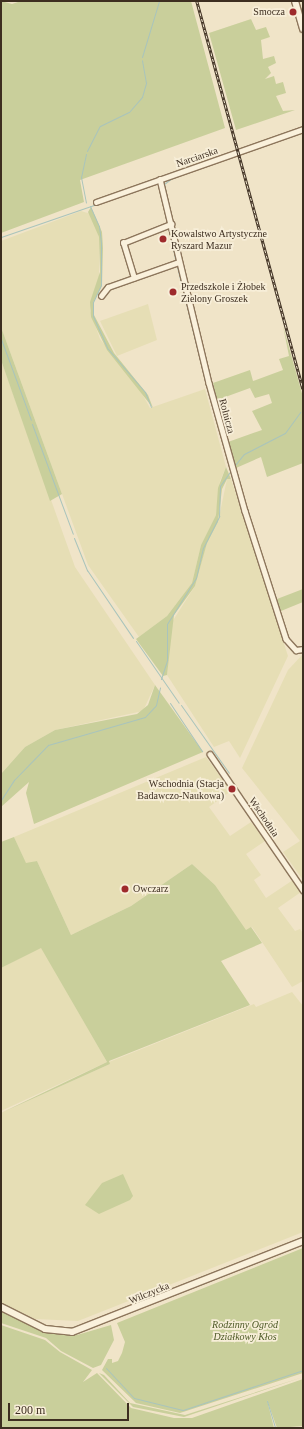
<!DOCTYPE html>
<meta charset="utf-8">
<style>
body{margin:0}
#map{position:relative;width:304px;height:1429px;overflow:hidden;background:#f0e4c8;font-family:Georgia,serif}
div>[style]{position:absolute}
.farmland>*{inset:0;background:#e6deb5}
.green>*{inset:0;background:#c9cf9b}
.stream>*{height:1px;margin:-0.5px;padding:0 0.5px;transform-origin:0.5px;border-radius:0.5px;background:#a9c4bc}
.roads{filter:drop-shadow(1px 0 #8d765c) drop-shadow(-1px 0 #8d765c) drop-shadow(0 1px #8d765c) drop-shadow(0 -1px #8d765c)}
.street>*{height:4.5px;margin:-2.25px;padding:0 2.25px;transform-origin:2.25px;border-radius:2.25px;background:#faf1dc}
.secondary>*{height:6px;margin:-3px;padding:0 3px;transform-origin:3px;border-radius:3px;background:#faf1dc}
.rail>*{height:2.5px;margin-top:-1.25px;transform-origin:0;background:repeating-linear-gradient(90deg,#f7eed8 0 3px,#3d2e20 0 6px);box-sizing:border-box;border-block:1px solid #3d2e20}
.dots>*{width:11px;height:11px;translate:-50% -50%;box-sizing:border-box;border:2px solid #f7eed8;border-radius:50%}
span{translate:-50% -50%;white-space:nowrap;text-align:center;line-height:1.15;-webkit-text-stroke:3.5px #f7eed8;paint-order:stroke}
.poi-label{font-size:10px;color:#3d2e20}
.right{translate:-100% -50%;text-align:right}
.left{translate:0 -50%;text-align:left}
.street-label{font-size:10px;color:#3d2e20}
.park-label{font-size:10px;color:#4d5a26;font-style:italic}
.frame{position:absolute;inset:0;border:2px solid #3d2e20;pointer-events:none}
.scale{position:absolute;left:8px;top:1403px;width:121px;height:18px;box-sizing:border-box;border:2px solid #3d2e20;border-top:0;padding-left:5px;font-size:12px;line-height:14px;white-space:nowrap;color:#3d2e20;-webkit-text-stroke:3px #f7eed8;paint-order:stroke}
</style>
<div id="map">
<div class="farmland">
<div style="clip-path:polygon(81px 211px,91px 214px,99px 237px,99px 282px,90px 310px,100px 339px,140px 390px,150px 408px,205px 389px,226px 467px,220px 481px,216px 515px,201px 545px,192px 583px,167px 616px,139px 637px,88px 565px,1px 327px,1px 241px)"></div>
<div style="clip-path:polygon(148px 304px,157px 340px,117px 356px,100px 321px)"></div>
<div style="clip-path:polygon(1px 360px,75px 567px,155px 685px,143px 711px,55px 730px,25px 747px,1px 774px)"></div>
<div style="clip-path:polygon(227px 479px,231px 479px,288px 656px,240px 758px,229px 741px,214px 747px,167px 675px,172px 622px,195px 586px,207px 542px,218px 522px)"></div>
<div style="clip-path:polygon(303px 654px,303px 880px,283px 852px,300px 841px,242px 768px,288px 670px)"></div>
<div style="clip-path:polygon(206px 757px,231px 791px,209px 807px,230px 836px,251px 822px,265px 841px,246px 854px,261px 875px,254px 880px,266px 898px,293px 880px,301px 892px,278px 908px,295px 931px,300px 929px,303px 933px,303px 981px,292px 987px,252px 927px,246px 931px,215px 885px,192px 864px,131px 906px,71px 935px,37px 861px,26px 864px,14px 837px)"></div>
<div style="clip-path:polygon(41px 947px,107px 1062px,1px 1111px,1px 968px)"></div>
<div style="clip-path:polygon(292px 992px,303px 1006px,303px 1232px,78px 1321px,35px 1319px,1px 1303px,1px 1113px,110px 1064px,109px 1062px,254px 1004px,256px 1007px)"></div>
</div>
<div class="green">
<div style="clip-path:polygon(1px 1px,12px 4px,21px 1px,191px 1px,225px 128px,80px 180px,84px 202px,1px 233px)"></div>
<div style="clip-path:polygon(251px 19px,256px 30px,266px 27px,270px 37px,261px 40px,263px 59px,274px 56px,276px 63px,268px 67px,271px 73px,265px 79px,274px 76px,276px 84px,283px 82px,286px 93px,276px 96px,283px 111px,295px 110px,236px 130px,209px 33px)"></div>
<div style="clip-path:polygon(91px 207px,102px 232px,103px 248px,102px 286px,93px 303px,94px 315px,114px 353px,148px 395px,153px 408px,107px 350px,91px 317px,90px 302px,100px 272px,99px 237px,88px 212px)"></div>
<div style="clip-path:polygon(283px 326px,303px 397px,303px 463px,267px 477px,261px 457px,236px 468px,228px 442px,262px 430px,252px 411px,272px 403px,269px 394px,255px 398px,250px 388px,217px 400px,213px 383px,250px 370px,253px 381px,283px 370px,279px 359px,289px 356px)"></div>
<div style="clip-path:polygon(1px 327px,62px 494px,50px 501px,1px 360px)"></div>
<div style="clip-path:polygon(226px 467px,231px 479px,227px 479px,222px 489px,218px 522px,207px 543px,195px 586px,174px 615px,167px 675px,163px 676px,136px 639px,167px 616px,192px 583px,201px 545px,216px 515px,218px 488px)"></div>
<div style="clip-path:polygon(303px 589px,303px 602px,281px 611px,277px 599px)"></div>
<div style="clip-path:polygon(155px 685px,203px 752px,34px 824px,26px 793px,29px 782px,1px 807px,1px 774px,25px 747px,55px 730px,137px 714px,148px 705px)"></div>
<div style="clip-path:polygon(14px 837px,26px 863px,37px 861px,71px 935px,131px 906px,192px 864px,215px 885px,246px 930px,251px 927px,262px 943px,221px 961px,250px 1005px,109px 1061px,110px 1064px,1px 1113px,107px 1062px,41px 948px,1px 968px,1px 842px)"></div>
<div style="clip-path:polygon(123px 1174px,133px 1196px,130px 1200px,99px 1214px,85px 1205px,102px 1183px)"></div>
<div style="clip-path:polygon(303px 1248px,303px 1373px,180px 1413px,136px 1403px,102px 1370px,108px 1359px,112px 1359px,112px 1363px,118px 1361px,122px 1353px,125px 1342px,117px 1323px)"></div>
<div style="clip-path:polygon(1px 1310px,59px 1335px,77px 1335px,111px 1325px,114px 1340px,101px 1365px,93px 1368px,61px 1351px,46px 1338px,1px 1323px)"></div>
<div style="clip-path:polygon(1px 1325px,45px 1340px,60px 1352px,92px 1370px,83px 1382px,97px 1373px,131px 1408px,174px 1418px,192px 1418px,303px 1379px,303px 1426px,277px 1428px,267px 1400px,274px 1428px,1px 1428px)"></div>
<div style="clip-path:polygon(99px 1373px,104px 1375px,130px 1403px,185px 1415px,303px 1377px,184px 1417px,133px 1407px)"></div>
</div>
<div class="stream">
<div style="left:142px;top:57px;width:59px;rotate:-73.1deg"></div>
<div style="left:87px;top:151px;width:28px;rotate:-63deg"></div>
<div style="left:100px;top:126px;width:32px;rotate:-26deg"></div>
<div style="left:129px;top:112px;width:20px;rotate:-49deg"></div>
<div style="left:142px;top:97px;width:15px;rotate:-74deg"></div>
<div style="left:146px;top:83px;width:23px;rotate:-100deg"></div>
<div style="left:86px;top:154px;width:24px;rotate:102deg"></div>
<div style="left:81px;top:177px;width:26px;rotate:79deg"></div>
<div style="left:172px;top:178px;width:10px;rotate:143deg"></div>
<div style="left:164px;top:184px;width:64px;rotate:77.3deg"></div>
<div style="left:111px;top:194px;width:7px;rotate:-16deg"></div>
<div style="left:162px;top:196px;width:27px;rotate:80deg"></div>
<div style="left:90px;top:206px;width:22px;rotate:66deg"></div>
<div style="left:99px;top:226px;width:17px;rotate:83deg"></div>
<div style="left:101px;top:243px;width:42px;rotate:90deg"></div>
<div style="left:101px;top:285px;width:19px;rotate:115deg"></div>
<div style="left:93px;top:302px;width:14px;rotate:90deg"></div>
<div style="left:93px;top:316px;width:36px;rotate:66deg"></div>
<div style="left:108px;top:349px;width:57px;rotate:49.3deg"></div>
<div style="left:145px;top:392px;width:16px;rotate:68deg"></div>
<div style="left:169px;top:228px;width:33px;rotate:79deg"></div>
<div style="left:1px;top:237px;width:102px;rotate:-19deg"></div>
<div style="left:177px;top:267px;width:108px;rotate:76.1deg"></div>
<div style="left:1px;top:339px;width:86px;rotate:69.7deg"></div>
<div style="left:205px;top:357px;width:16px;rotate:75deg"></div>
<div style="left:205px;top:380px;width:4px;rotate:76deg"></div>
<div style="left:212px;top:384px;width:60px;rotate:74.6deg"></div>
<div style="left:208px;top:390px;width:263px;rotate:73.2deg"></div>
<div style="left:32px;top:424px;width:117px;rotate:69.6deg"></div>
<div style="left:235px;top:465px;width:14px;rotate:-51deg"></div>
<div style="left:244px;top:454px;width:46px;rotate:-27.1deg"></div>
<div style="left:285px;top:433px;width:26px;rotate:-54deg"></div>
<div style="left:247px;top:508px;width:23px;rotate:75deg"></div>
<div style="left:74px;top:538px;width:35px;rotate:68deg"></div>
<div style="left:87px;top:570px;width:82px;rotate:55.9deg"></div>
<div style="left:136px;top:641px;width:75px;rotate:55.3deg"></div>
<div style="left:161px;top:679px;width:20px;rotate:-72deg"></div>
<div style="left:167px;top:660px;width:36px;rotate:-90deg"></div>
<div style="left:167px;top:624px;width:54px;rotate:-57.8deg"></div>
<div style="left:196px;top:578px;width:31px;rotate:-77deg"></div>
<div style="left:203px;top:548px;width:36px;rotate:-63deg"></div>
<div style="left:219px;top:516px;width:30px;rotate:-88deg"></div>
<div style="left:220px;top:486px;width:19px;rotate:-55deg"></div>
<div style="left:170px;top:703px;width:58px;rotate:56.3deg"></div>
<div style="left:181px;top:705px;width:83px;rotate:54.8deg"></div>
<div style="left:1px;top:800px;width:24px;rotate:-57deg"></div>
<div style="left:14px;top:780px;width:49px;rotate:-45.8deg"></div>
<div style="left:48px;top:745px;width:101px;rotate:-16.1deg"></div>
<div style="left:145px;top:717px;width:16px;rotate:-47deg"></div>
<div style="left:156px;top:705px;width:18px;rotate:-77deg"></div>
<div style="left:106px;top:1368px;width:41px;rotate:47deg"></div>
<div style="left:134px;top:1398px;width:50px;rotate:13.8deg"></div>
<div style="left:183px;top:1410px;width:126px;rotate:-18.4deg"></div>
<div style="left:267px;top:1401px;width:28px;rotate:73deg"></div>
</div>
<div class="roads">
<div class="street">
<div style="left:160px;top:179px;width:210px;rotate:76.5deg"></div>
<div style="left:209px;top:383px;width:133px;rotate:74.3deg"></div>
<div style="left:245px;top:511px;width:134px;rotate:72.2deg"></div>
<div style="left:286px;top:639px;width:15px;rotate:48deg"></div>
<div style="left:296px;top:650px;width:7px;rotate:-8deg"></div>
<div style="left:96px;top:202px;width:219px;rotate:-19.4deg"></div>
<div style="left:134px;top:278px;width:37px;rotate:-107deg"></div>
<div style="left:123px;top:243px;width:52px;rotate:-21.6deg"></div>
<div style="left:101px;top:296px;width:11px;rotate:-52deg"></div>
<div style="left:108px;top:287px;width:75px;rotate:-19.4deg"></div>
<div style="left:210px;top:754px;width:165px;rotate:55.6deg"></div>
</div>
<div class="secondary">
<div style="left:295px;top:1px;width:29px;rotate:74deg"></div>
<div style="left:1px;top:1307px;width:49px;rotate:26.6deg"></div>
<div style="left:45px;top:1329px;width:27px;rotate:6deg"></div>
<div style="left:72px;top:1332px;width:248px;rotate:-21.5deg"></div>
</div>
</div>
<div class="rail">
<div style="left:197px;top:1px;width:402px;rotate:74.7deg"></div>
</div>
<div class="dots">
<div style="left:293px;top:12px;background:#9e2a2b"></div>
<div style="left:163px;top:239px;background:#9e2a2b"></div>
<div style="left:173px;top:292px;background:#9e2a2b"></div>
<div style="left:232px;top:789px;background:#9e2a2b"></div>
<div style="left:125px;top:889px;background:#9e2a2b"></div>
</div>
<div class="poi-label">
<span class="right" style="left:285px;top:12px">Smocza</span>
<span class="left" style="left:171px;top:239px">Kowalstwo Artystyczne<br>Ryszard Mazur</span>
<span class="left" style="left:181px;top:292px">Przedszkole i Żłobek<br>Zielony Groszek</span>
<span class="right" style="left:224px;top:789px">Wschodnia (Stacja<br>Badawczo-Naukowa)</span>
<span class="left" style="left:133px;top:889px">Owczarz</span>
</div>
<div class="street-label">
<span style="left:197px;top:157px;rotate:-19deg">Narciarska</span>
<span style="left:227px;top:416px;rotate:75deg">Rolnicza</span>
<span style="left:264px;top:817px;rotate:56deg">Wschodnia</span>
<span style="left:149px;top:1293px;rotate:-22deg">Wilczycka</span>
</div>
<div class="park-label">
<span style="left:245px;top:1330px">Rodzinny Ogród<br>Działkowy Kłos</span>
</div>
<div class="frame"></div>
<div class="scale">200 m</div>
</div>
